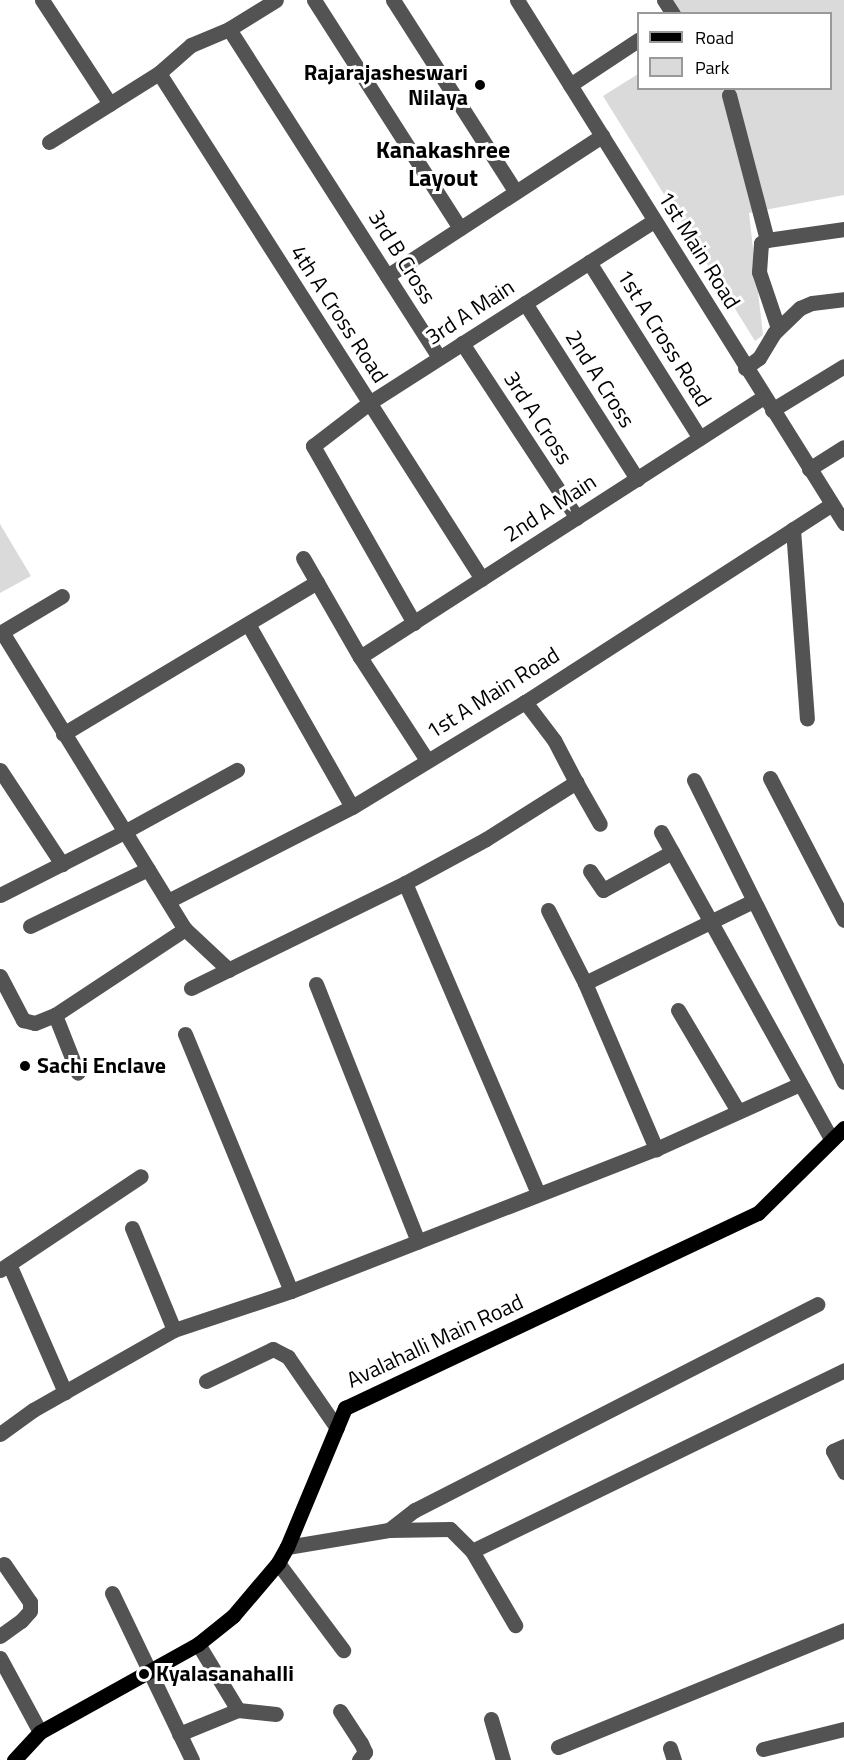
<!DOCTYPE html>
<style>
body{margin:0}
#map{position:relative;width:844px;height:1760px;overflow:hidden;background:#fff;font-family:"Titillium Web",sans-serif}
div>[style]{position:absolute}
.green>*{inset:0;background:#dadada}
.minor>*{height:15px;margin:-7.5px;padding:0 7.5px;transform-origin:7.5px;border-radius:7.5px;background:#535353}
.major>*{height:15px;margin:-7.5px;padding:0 7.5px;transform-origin:7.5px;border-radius:7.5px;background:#000}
.dots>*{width:16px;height:16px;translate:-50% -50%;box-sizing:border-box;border:3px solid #fff;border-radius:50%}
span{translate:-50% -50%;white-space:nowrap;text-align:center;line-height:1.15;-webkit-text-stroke:6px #fff;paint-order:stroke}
.poi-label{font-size:22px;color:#000;font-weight:700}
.right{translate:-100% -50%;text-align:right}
.left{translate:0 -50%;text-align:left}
.street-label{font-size:22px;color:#000}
.neighbourhood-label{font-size:24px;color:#000;font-weight:700}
.legend{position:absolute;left:637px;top:12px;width:195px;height:78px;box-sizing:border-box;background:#fff;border:2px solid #999;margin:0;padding:8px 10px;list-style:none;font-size:18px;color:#000}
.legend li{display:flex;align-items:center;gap:12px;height:30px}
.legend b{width:30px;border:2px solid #999}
</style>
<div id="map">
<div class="green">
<div style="clip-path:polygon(673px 0,844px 0,844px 195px,749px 213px,763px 335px,755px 341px,603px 96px,638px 74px,638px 88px,830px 88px,830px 14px,681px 13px)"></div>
<div style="clip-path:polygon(0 524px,31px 576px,0 593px)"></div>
</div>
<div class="minor">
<div style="left:42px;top:0;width:124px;rotate:56.8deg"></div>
<div style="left:314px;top:0;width:271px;rotate:57.4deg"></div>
<div style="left:393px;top:0;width:227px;rotate:57.4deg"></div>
<div style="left:517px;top:0;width:617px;rotate:57.98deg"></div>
<div style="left:664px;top:0;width:17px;rotate:57deg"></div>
<div style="left:229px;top:29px;width:390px;rotate:57.4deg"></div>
<div style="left:159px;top:73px;width:600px;rotate:57.45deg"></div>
<div style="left:570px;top:85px;width:82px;rotate:-33.5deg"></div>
<div style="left:729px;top:95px;width:150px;rotate:75.3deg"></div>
<div style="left:49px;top:142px;width:130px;rotate:-32.1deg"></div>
<div style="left:159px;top:73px;width:43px;rotate:-41.2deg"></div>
<div style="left:191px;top:45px;width:41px;rotate:-22.8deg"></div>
<div style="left:229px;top:29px;width:55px;rotate:-31.7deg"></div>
<div style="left:589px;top:262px;width:208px;rotate:57.8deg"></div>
<div style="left:387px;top:276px;width:257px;rotate:-33.1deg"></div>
<div style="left:525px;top:303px;width:209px;rotate:57.5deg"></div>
<div style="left:778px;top:328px;width:59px;rotate:-108.7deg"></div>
<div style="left:759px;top:272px;width:29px;rotate:-86deg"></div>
<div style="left:761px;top:243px;width:7px;rotate:-27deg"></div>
<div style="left:767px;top:240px;width:78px;rotate:-8.1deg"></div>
<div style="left:462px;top:343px;width:209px;rotate:56.7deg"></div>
<div style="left:745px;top:368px;width:17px;rotate:-36deg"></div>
<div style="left:759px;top:358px;width:29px;rotate:-59deg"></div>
<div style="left:774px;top:333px;width:36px;rotate:-44deg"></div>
<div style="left:800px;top:308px;width:13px;rotate:-23deg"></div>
<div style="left:812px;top:303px;width:32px;rotate:-7deg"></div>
<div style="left:772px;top:410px;width:84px;rotate:-31.4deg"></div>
<div style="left:809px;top:469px;width:41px;rotate:-32.2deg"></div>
<div style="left:793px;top:529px;width:190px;rotate:85.8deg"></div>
<div style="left:303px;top:558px;width:114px;rotate:60.1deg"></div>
<div style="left:360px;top:657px;width:123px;rotate:57deg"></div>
<div style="left:414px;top:623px;width:204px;rotate:-119.7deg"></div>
<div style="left:313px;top:446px;width:71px;rotate:-37.5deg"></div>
<div style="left:369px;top:403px;width:338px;rotate:-32.6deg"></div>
<div style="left:248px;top:624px;width:210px;rotate:60.4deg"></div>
<div style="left:2px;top:632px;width:349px;rotate:58.4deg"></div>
<div style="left:185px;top:929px;width:60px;rotate:43deg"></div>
<div style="left:0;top:633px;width:72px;rotate:-30.8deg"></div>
<div style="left:360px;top:657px;width:480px;rotate:-32.8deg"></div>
<div style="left:63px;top:734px;width:296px;rotate:-30.9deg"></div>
<div style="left:0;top:770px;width:113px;rotate:56.6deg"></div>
<div style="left:770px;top:778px;width:160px;rotate:62.5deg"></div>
<div style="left:694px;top:780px;width:337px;rotate:63.6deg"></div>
<div style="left:576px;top:782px;width:48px;rotate:60.3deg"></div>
<div style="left:661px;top:832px;width:352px;rotate:61deg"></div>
<div style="left:590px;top:871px;width:23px;rotate:56deg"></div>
<div style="left:603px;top:890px;width:79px;rotate:-28.8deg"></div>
<div style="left:405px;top:883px;width:338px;rotate:66.8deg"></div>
<div style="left:0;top:895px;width:139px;rotate:-26.9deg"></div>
<div style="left:124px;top:832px;width:129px;rotate:-28.8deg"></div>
<div style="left:168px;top:901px;width:207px;rotate:-27.1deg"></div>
<div style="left:352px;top:807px;width:202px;rotate:-31.3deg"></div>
<div style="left:525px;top:702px;width:364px;rotate:-32.8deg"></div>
<div style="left:548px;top:910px;width:82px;rotate:63.1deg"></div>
<div style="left:585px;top:983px;width:187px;rotate:-26deg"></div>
<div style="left:30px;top:926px;width:131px;rotate:-25.8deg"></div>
<div style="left:0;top:976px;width:50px;rotate:62.4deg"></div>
<div style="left:23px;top:1020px;width:12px;rotate:14deg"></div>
<div style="left:35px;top:1023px;width:22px;rotate:-22deg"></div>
<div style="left:55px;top:1015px;width:156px;rotate:-33.5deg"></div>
<div style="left:585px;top:983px;width:181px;rotate:66.8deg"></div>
<div style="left:316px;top:984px;width:277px;rotate:68.4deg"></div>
<div style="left:191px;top:988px;width:238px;rotate:-26.1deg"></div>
<div style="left:405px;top:883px;width:92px;rotate:-28.5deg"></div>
<div style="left:486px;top:839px;width:107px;rotate:-32.3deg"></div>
<div style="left:576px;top:782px;width:47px;rotate:-117.6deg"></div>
<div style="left:554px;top:740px;width:48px;rotate:-127.3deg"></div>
<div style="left:678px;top:1010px;width:117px;rotate:59.3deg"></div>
<div style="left:55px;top:1015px;width:62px;rotate:68.4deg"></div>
<div style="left:185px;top:1034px;width:278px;rotate:67.6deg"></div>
<div style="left:132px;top:1228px;width:110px;rotate:67.6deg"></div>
<div style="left:9px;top:1264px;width:140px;rotate:66.4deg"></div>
<div style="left:0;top:1270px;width:169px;rotate:-33.7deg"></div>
<div style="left:206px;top:1381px;width:74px;rotate:-25.5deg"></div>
<div style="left:273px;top:1349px;width:17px;rotate:28deg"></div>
<div style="left:288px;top:1357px;width:86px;rotate:55.4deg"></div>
<div style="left:0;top:1434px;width:41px;rotate:-36deg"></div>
<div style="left:33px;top:1410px;width:162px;rotate:-29.6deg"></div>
<div style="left:174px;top:1330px;width:123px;rotate:-18.4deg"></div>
<div style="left:291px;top:1291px;width:392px;rotate:-21.3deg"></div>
<div style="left:656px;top:1149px;width:158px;rotate:-24.3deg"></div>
<div style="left:844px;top:1446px;width:12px;rotate:156deg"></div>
<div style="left:833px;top:1451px;width:24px;rotate:62deg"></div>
<div style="left:389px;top:1530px;width:61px;rotate:-0.9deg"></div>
<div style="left:450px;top:1529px;width:31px;rotate:45deg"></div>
<div style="left:472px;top:1551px;width:414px;rotate:-25.9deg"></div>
<div style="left:287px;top:1547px;width:103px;rotate:-9.5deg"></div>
<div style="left:389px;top:1530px;width:33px;rotate:-38deg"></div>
<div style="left:415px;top:1510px;width:452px;rotate:-27.1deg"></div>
<div style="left:472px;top:1551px;width:86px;rotate:59.8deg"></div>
<div style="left:278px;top:1563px;width:109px;rotate:53.2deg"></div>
<div style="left:112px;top:1593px;width:185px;rotate:64.4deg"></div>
<div style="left:0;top:1636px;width:26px;rotate:-36deg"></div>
<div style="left:21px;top:1621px;width:13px;rotate:-48deg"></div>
<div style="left:30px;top:1611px;width:9px;rotate:-90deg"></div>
<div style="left:30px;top:1602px;width:46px;rotate:-124.4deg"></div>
<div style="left:198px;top:1644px;width:77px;rotate:58.8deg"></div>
<div style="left:0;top:1658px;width:84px;rotate:61.6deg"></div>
<div style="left:340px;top:1711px;width:38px;rotate:57deg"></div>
<div style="left:361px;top:1743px;width:10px;rotate:66deg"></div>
<div style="left:365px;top:1752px;width:10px;rotate:127deg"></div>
<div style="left:491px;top:1719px;width:43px;rotate:73.7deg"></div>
<div style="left:179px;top:1734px;width:64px;rotate:-22.1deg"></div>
<div style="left:238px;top:1710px;width:38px;rotate:6deg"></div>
<div style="left:558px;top:1747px;width:309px;rotate:-22.2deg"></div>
<div style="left:670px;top:1748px;width:13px;rotate:72deg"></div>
<div style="left:763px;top:1749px;width:83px;rotate:-13.9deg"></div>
</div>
<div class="major">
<div style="left:14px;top:1760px;width:38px;rotate:-47deg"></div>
<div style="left:40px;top:1732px;width:181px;rotate:-29.1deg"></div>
<div style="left:198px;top:1644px;width:45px;rotate:-38.7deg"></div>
<div style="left:233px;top:1616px;width:70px;rotate:-49.7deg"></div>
<div style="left:278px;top:1563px;width:18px;rotate:-61deg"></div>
<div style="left:287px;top:1547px;width:151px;rotate:-67.4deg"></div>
<div style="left:345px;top:1408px;width:457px;rotate:-25.3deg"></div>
<div style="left:758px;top:1213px;width:121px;rotate:-44.7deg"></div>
</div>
<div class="dots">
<div style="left:480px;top:85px;background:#000"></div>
<div style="left:25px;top:1066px;background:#000"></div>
<div style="left:144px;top:1674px;background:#000"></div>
</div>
<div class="poi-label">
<span class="right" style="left:468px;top:85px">Rajarajasheswari<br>Nilaya</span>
<span class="left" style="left:37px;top:1066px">Sachi Enclave</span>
<span class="left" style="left:156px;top:1674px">Kyalasanahalli</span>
</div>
<div class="street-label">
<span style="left:699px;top:250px;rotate:58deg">1st Main Road</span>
<span style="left:402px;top:257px;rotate:58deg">3rd B Cross</span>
<span style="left:470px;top:312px;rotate:-33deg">3rd A Main</span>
<span style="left:339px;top:314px;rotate:57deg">4th A Cross Road</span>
<span style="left:664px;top:338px;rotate:58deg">1st A Cross Road</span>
<span style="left:600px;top:379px;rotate:58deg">2nd A Cross</span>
<span style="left:538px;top:418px;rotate:57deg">3rd A Cross</span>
<span style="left:550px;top:508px;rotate:-33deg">2nd A Main</span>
<span style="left:493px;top:693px;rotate:-32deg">1st A Main Road</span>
<span style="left:435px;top:1341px;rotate:-25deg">Avalahalli Main Road</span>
</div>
<div class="neighbourhood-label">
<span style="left:443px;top:164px">Kanakashree<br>Layout</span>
</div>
<ul class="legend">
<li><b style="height:8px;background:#000"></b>Road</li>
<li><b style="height:16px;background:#dadada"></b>Park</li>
</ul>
</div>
